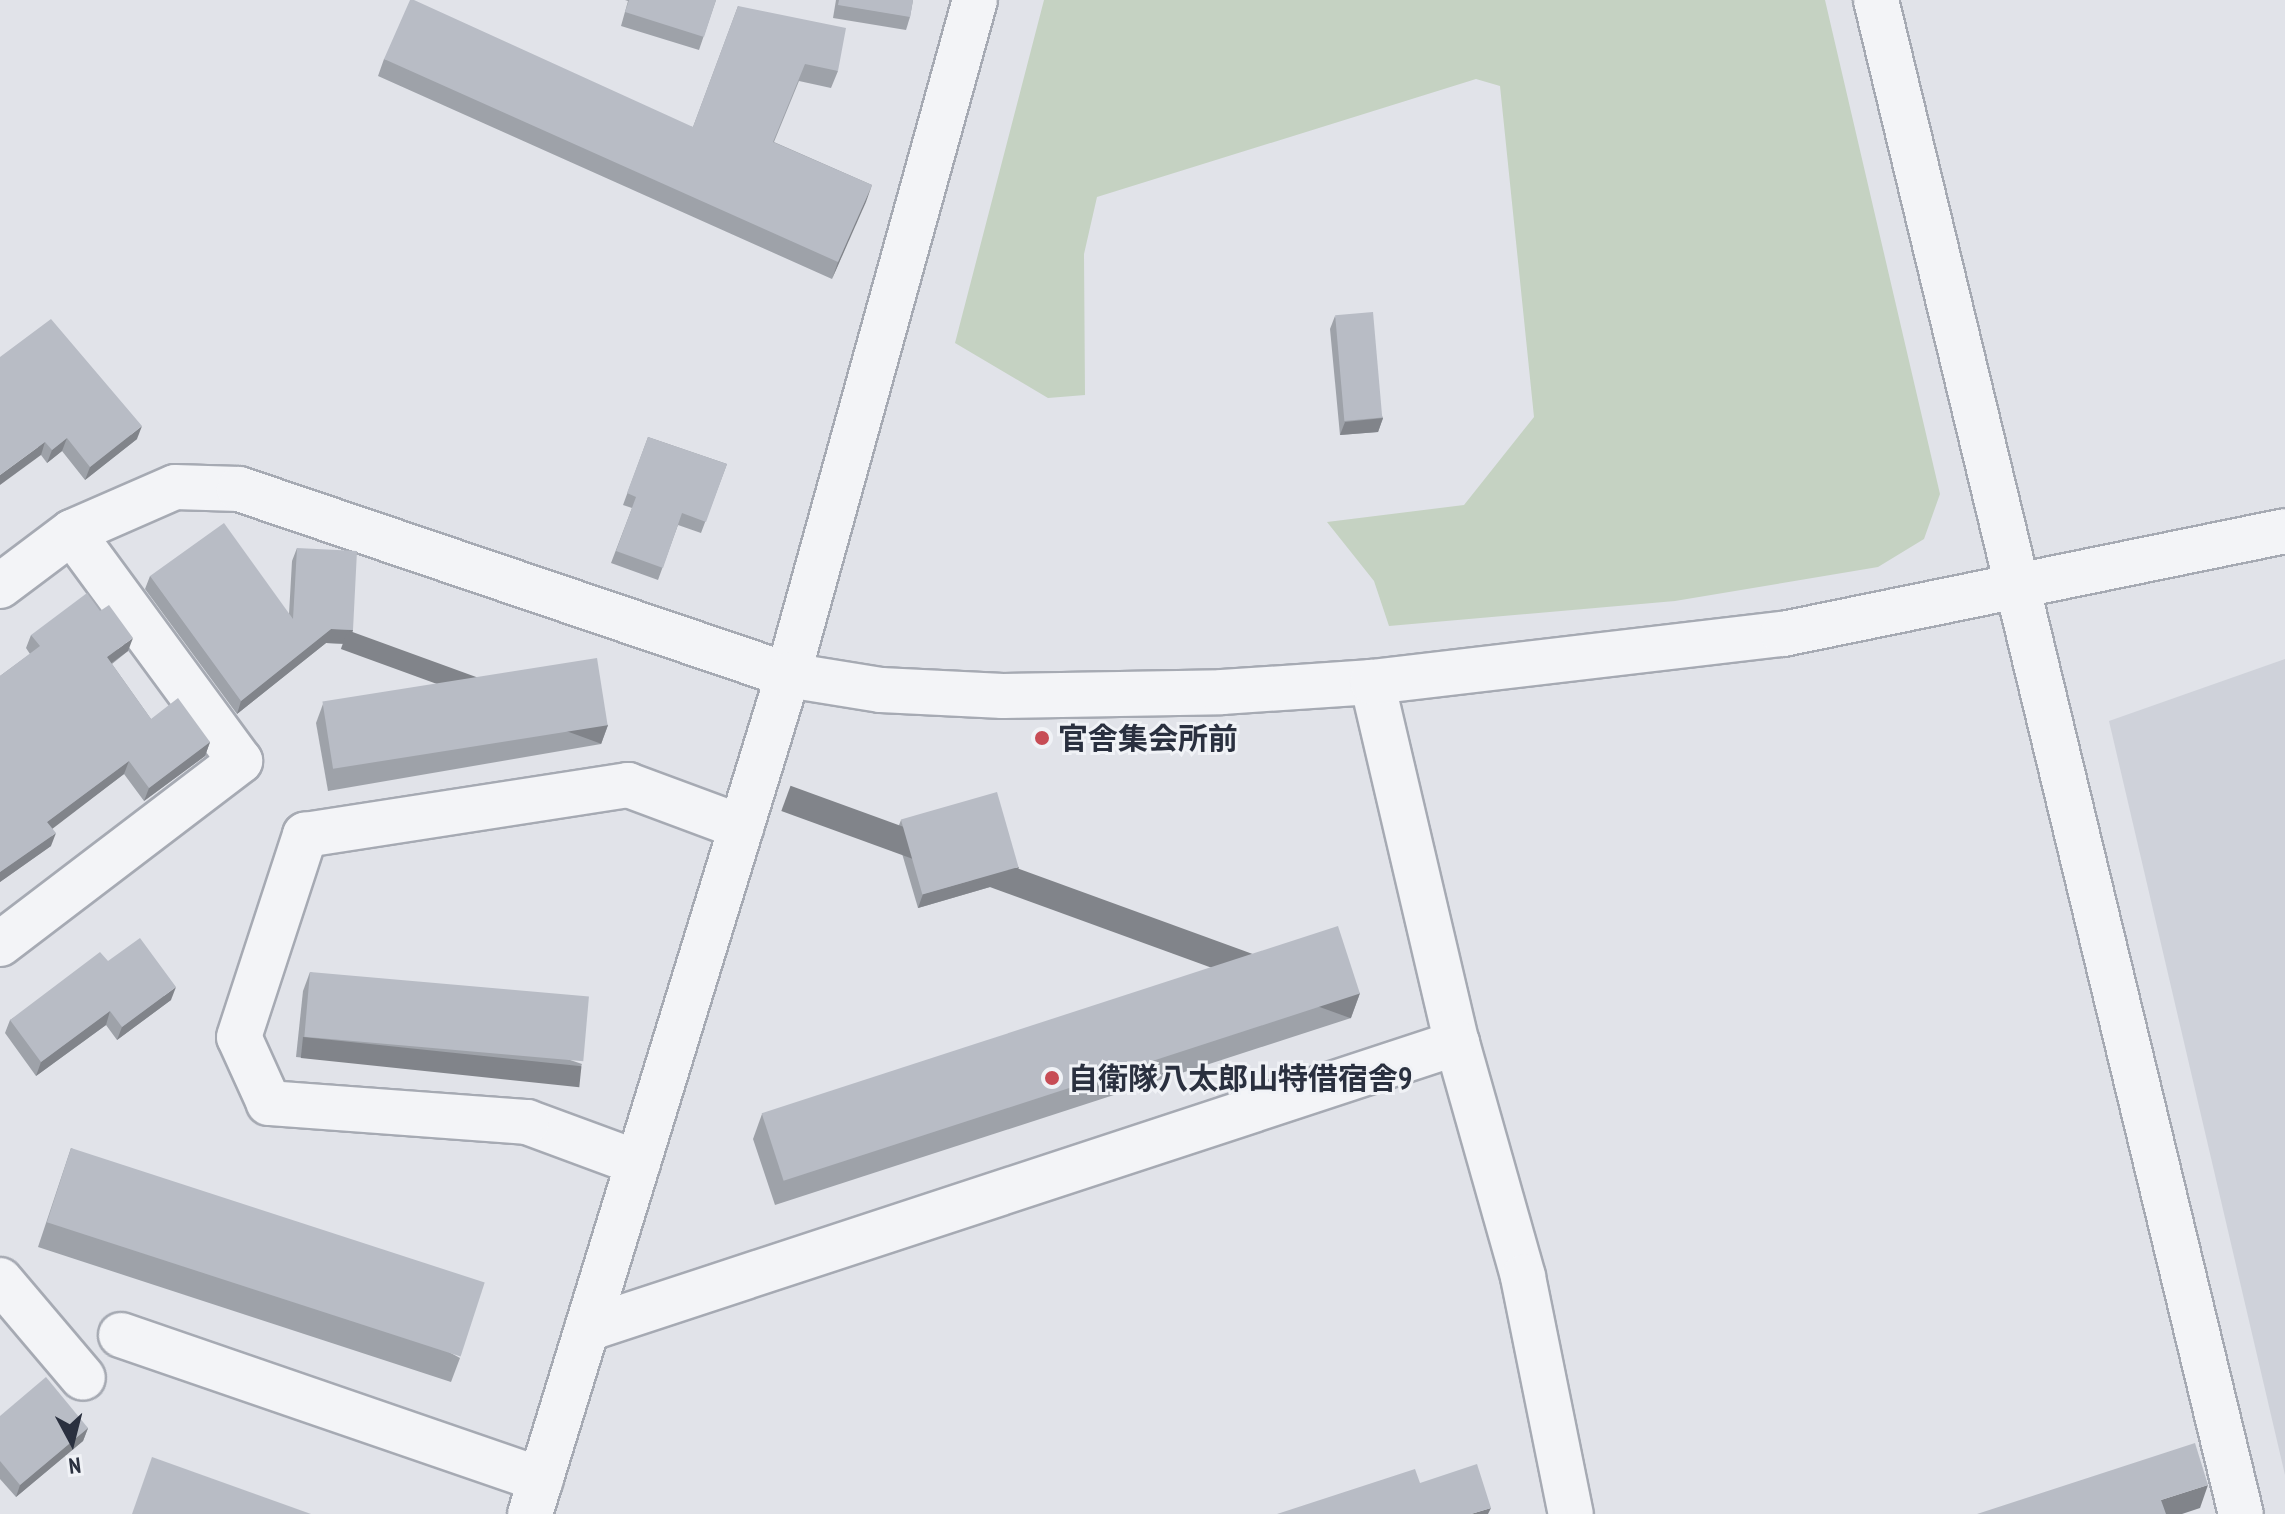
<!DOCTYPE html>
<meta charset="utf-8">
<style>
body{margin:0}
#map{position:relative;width:2285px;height:1514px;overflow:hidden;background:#e1e3e9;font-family:"PT Sans Narrow","Noto Sans JP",sans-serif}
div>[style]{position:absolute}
.built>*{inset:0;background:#cfd2da}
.green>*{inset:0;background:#c5d2c2}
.roads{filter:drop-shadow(2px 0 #a6aab3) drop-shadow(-2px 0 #a6aab3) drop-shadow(0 2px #a6aab3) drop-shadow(0 -2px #a6aab3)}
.minor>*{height:44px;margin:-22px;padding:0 22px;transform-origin:22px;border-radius:22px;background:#f3f4f7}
.wall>*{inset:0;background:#9ea2a9}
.shaded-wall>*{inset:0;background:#81848a;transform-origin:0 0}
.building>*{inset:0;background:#b8bcc5;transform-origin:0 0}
.dots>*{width:22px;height:22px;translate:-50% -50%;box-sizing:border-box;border:4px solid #f0f2f6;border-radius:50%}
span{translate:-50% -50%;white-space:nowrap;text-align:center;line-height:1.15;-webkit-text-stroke:6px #f0f2f6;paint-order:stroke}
.poi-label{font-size:30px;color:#2a303f;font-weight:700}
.left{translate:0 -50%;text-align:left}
.north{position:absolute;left:32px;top:1402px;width:80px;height:80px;-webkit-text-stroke:6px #f0f2f6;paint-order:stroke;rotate:173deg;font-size:22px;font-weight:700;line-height:32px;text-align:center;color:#2a303f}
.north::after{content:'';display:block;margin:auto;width:28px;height:36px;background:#2a303f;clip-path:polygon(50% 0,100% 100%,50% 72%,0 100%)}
</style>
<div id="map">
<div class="built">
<div style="clip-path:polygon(2285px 659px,2285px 1475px,2109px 721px)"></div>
</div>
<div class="green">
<div style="clip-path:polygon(1044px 0,1825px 0,1940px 494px,1924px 539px,1878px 567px,1675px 601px,1389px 626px,1374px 581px,1327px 522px,1464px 505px,1534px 417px,1500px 86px,1476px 79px,1097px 197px,1084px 254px,1085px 395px,1048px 398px,955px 343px)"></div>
</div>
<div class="roads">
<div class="minor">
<div style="left:1876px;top:0;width:1557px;rotate:76.45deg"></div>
<div style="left:0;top:586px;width:90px;rotate:-36.9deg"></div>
<div style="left:72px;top:532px;width:112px;rotate:-23.6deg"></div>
<div style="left:175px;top:487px;width:64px;rotate:1.8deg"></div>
<div style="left:239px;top:489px;width:580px;rotate:18.72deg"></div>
<div style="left:788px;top:675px;width:700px;rotate:-74.52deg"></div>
<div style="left:1372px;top:682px;width:371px;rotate:76.8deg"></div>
<div style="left:1457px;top:1043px;width:243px;rotate:74.2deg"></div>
<div style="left:1523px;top:1277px;width:242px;rotate:78.6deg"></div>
<div style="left:0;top:944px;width:302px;rotate:-37.3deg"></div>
<div style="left:240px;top:761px;width:284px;rotate:-126.3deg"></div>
<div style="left:638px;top:1163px;width:118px;rotate:-159.7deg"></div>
<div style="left:527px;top:1122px;width:259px;rotate:-175.8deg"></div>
<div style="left:269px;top:1103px;width:72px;rotate:-114.4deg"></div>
<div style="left:239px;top:1037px;width:213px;rotate:-71.9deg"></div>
<div style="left:305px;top:835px;width:327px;rotate:-8.8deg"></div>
<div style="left:628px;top:785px;width:121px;rotate:20.4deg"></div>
<div style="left:0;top:1280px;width:128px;rotate:49.7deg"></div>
<div style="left:587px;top:1329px;width:916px;rotate:-18.2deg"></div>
<div style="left:121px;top:1335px;width:444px;rotate:19deg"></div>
<div style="left:530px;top:1514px;width:878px;rotate:-72.91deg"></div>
<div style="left:788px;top:675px;width:94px;rotate:9.2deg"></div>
<div style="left:881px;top:690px;width:122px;rotate:2.8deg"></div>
<div style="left:1003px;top:696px;width:219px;rotate:-1deg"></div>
<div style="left:1222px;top:692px;width:150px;rotate:-3.8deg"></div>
<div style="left:1372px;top:682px;width:414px;rotate:-6.7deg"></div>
<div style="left:1783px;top:634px;width:512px;rotate:-11.59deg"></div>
</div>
</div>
<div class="wall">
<div style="clip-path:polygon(625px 0,716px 0,699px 50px,621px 26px,628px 1px)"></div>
<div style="clip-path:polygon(836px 0,913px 0,910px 17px,906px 30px,833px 18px)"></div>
<div style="clip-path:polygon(738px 6px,838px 71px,831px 88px,799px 81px,774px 142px,872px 185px,832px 279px,378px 76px,384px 59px,693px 127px)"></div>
<div style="clip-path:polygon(1335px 316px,1383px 418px,1378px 432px,1340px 435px,1330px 329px)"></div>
<div style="clip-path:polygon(0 357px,137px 439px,85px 480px,62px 451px,47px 463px,41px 455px)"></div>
<div style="clip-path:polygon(648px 437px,727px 464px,701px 533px,678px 525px,658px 580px,611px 563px,632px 508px,623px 505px)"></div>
<div style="clip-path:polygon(297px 548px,353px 630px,348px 644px,326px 643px,237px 714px,145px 589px,150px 576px,289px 614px,292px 561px)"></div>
<div style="clip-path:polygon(31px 635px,128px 651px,112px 664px,151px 719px,210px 742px,205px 756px,144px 801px,124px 774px,52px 828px,51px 846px,0 882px,0 676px,30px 654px,26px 648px)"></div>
<div style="clip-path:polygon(323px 704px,608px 725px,601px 744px,328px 791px,316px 723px)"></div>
<div style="clip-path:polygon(901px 820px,1014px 880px,918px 908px,896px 833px)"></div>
<div style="clip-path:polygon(108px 961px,171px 1000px,117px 1040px,106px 1025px,36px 1076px,5px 1033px,10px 1020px)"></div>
<div style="clip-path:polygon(310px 972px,582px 1064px,575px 1083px,296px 1057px,303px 991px)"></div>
<div style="clip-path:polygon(1360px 993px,1351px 1018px,775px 1205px,753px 1139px,762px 1114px)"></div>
<div style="clip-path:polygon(71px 1148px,460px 1358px,451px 1382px,38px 1247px)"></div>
<div style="clip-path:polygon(0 1416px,88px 1428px,83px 1441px,16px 1497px,0 1479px)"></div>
</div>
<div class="shaded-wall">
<div style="clip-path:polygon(872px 185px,866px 202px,832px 279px,838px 262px)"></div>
<div style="clip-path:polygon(1383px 418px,1378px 432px,1340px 435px,1345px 422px)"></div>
<div style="clip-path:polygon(142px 426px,137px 439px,85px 480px,90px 467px)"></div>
<div style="clip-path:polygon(67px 438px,62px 451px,47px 463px,52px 450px)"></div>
<div style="clip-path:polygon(45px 442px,41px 455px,0 485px,0 475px)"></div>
<div style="clip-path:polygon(331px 629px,353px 630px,348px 644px,326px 643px,237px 714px,241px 701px)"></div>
<div style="clip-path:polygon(133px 638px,128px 651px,102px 670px,107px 657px)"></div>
<div style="left:608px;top:725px;width:20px;height:277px;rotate:110deg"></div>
<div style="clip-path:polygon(210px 742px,205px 756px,144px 801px,149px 788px)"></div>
<div style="clip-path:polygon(129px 761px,124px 774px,43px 836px,47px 822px)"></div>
<div style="clip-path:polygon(56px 833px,51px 846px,0 882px,0 872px)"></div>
<div style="clip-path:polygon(1019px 867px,1014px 880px,918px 908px,923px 894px)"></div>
<div style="clip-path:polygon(176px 987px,171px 1000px,117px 1040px,122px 1027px)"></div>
<div style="left:1360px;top:993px;width:27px;height:606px;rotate:110deg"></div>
<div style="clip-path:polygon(110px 1011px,106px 1025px,36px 1076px,41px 1062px)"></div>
<div style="left:303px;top:1037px;width:280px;height:21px;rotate:6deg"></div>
<div style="clip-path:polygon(88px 1428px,83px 1441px,16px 1497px,20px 1485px)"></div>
<div style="clip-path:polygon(2208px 1485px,2200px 1508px,2182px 1514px,2156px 1514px,2161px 1500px)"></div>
<div style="clip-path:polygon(1491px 1508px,1488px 1514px,1471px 1514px)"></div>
</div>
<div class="building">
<div style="clip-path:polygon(410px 0,414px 0,693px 127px,738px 6px,846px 28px,838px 71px,805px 64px,773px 142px,872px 185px,838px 262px,384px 59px)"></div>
<div style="clip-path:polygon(629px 0,716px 0,704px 37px,625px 12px)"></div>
<div style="clip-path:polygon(839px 0,913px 0,910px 17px,838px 5px)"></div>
<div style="left:1373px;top:312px;width:106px;height:38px;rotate:85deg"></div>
<div style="clip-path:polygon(51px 319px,142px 426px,90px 467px,67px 438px,52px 450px,45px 442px,0 475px,0 357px)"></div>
<div style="clip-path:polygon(648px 437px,727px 464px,706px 522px,682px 513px,663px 568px,616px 551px,636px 497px,627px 493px)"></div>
<div style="clip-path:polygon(224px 523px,293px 619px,297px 548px,357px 551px,353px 630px,331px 629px,241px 701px,150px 576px)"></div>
<div style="clip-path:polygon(87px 593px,100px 611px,109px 605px,133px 638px,107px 657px,151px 719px,178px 698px,210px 742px,149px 788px,129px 761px,47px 822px,56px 833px,0 872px,0 676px,40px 646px,31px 635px)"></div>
<div style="left:597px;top:658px;width:68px;height:278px;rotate:81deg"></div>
<div style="left:997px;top:792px;width:78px;height:100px;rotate:74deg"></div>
<div style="left:1338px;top:926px;width:71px;height:606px;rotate:72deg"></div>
<div style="clip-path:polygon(140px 938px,176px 987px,122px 1027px,110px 1011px,41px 1062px,10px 1020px,100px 952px,108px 961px)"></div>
<div style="left:310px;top:972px;width:280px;height:65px;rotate:5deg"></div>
<div style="left:71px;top:1148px;width:435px;height:78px;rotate:18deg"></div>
<div style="clip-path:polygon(46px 1377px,88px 1428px,20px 1485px,0 1461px,0 1416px)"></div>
<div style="clip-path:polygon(2195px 1443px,2208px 1485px,2161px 1500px,2166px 1514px,1977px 1514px)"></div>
<div style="clip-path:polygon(152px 1457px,311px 1514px,132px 1514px)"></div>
<div style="clip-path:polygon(1477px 1464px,1491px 1508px,1471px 1514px,1277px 1514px,1415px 1469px,1420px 1483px)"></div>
</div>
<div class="dots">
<div style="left:1042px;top:738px;background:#c74c55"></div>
<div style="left:1052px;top:1078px;background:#c74c55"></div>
</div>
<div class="poi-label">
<span class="left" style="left:1058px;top:738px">官舎集会所前</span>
<span class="left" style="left:1068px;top:1078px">自衛隊八太郎山特借宿舎9</span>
</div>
<div class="north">N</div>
</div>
